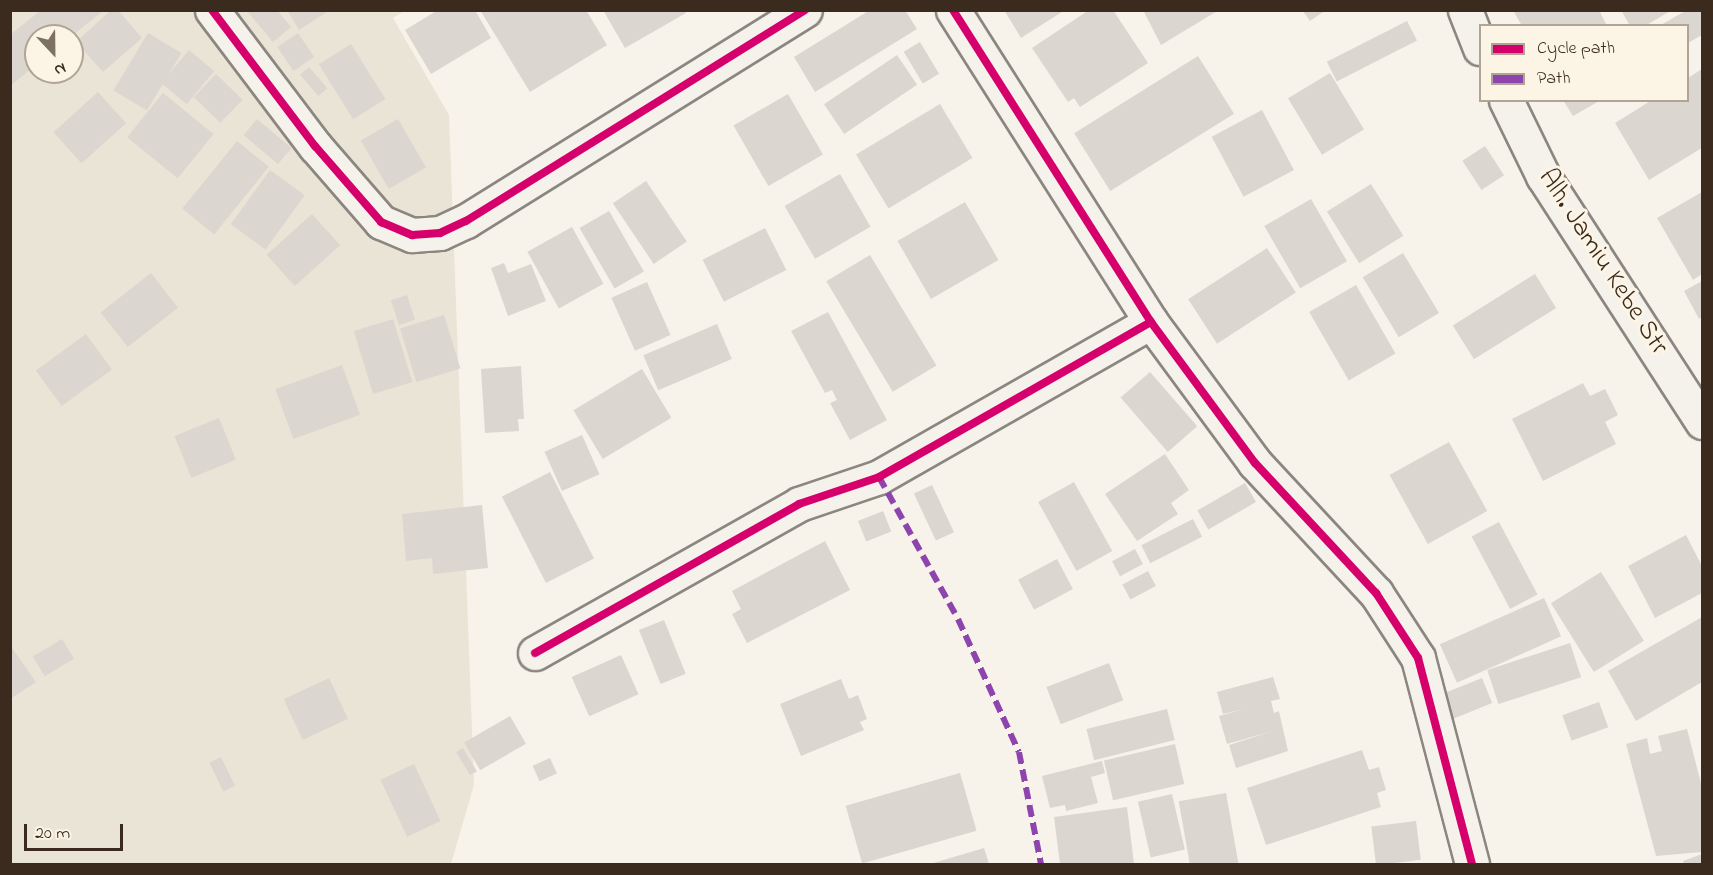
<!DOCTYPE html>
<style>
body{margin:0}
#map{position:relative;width:1713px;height:875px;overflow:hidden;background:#f7f3ea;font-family:"Indie Flower",sans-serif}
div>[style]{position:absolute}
.green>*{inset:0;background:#eae4d7}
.building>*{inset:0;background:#dbd7d0;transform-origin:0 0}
.roads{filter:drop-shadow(2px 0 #8b867f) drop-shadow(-2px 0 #8b867f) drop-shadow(0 2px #8b867f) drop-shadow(0 -2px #8b867f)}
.minor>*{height:33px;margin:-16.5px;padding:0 16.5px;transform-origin:16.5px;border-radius:16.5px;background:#f5f2ec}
.quiet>*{height:6px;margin-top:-3px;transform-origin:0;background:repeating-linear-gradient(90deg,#8e44ad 0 12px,transparent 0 18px)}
.cycleway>*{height:8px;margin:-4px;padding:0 4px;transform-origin:4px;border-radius:4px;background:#d6006c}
span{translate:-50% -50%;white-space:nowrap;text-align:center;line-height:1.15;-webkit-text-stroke:6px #fcf5e5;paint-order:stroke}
.street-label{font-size:27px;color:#3b2a1e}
.frame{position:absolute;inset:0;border:12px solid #3b2a1e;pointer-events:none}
.legend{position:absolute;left:1479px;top:24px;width:210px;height:78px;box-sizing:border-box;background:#fcf5e5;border:2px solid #afa495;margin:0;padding:8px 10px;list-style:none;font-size:18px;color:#3b2a1e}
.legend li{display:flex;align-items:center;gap:12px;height:30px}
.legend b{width:30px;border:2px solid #afa495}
.north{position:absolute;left:24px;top:24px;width:60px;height:60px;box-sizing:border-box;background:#fcf5e5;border:2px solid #afa495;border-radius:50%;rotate:158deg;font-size:16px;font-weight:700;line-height:24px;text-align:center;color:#3b2a1e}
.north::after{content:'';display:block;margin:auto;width:21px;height:27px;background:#7d7065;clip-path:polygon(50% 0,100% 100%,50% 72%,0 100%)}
.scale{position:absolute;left:24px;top:824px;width:99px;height:27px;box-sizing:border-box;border:3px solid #3b2a1e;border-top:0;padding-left:8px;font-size:18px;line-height:21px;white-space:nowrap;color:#3b2a1e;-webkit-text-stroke:4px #fcf5e5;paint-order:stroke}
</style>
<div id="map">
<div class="green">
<div style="clip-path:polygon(evenodd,10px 11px,404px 11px,393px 18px,449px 115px,474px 785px,451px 864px,11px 864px,10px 11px,36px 36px,72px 36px,72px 72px,36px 72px,36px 36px)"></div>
</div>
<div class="building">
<div style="clip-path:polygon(41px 10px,104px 10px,72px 36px,36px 36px,36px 65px,10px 86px,10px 35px)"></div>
<div style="clip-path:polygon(111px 10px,118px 10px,142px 38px,103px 72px,76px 42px)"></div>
<div style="clip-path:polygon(246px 10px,277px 10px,291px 27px,273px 42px)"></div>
<div style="clip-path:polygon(287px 10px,330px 10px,299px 30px)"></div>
<div style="clip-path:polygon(438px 10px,475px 10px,491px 38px,431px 74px,405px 30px)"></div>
<div style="clip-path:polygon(480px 10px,586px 10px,607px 45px,530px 92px)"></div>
<div style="clip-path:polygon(603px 10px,684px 10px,686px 13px,625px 48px)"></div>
<div style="clip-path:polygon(870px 10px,905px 10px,917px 29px,815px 92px,794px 57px)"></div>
<div style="clip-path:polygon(1004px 10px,1065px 10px,1021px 38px)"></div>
<div style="clip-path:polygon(1089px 10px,1113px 10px,1148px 63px,1080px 107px,1074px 98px,1068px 102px,1032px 48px)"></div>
<div style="clip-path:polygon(1143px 10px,1219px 10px,1161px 45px)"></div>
<div style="clip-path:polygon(1302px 10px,1326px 10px,1310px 21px)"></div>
<div style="clip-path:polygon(1513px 10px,1599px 10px,1607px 26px,1522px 26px)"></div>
<div style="clip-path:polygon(1621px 10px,1672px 10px,1645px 26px,1630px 26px)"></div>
<div style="clip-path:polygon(1687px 10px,1702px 10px,1702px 35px,1688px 43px,1688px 26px,1659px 26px)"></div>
<div style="left:1407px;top:21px;width:22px;height:90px;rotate:63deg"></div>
<div style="left:148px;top:33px;width:39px;height:67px;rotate:31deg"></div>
<div style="left:298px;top:33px;width:29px;height:25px;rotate:56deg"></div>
<div style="left:920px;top:42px;width:37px;height:19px;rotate:59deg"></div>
<div style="left:351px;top:44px;width:65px;height:38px;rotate:58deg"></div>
<div style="left:189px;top:50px;width:33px;height:43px;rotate:40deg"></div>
<div style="left:897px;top:55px;width:36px;height:88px;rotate:56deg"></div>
<div style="left:1198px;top:56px;width:68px;height:146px;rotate:58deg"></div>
<div style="left:309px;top:67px;width:28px;height:12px;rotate:49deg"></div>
<div style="clip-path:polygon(1702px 69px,1702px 148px,1649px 180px,1615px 123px,1652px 100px,1688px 100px,1688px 78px)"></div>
<div style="left:1330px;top:73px;width:66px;height:49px;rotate:59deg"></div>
<div style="left:216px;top:74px;width:37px;height:32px;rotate:44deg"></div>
<div style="left:98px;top:92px;width:42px;height:60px;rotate:48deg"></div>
<div style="left:163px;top:93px;width:65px;height:57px;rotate:39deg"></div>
<div style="left:788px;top:94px;width:70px;height:63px;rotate:60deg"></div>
<div style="clip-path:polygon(1563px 100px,1601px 100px,1573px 116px)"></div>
<div style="left:940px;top:104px;width:63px;height:98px;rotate:59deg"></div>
<div style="left:1262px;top:110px;width:68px;height:57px;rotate:62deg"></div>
<div style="left:257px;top:119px;width:45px;height:21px;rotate:40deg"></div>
<div style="left:398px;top:119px;width:56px;height:43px;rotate:60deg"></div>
<div style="left:237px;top:141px;width:41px;height:87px;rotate:39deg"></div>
<div style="left:1485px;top:146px;width:35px;height:27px;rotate:57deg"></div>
<div style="left:270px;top:170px;width:43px;height:67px;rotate:36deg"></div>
<div style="left:840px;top:174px;width:61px;height:64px;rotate:60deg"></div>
<div style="left:646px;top:181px;width:73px;height:40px;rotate:56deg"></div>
<div style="left:1371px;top:184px;width:61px;height:52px;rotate:58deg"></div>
<div style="clip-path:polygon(1702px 192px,1702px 274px,1693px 280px,1657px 218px)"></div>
<div style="left:1311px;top:199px;width:72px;height:54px;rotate:60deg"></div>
<div style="left:965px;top:202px;width:67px;height:78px;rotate:60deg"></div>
<div style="left:609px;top:211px;width:70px;height:34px;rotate:60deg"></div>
<div style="left:312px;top:214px;width:42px;height:61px;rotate:48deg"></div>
<div style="left:572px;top:227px;width:65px;height:51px;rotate:61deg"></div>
<div style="left:765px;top:228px;width:47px;height:70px;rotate:63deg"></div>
<div style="left:1267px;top:248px;width:53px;height:94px;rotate:57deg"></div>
<div style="left:1403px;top:253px;width:70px;height:47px;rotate:59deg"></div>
<div style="left:870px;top:255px;width:129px;height:51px;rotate:59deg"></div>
<div style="clip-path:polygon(504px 263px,508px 273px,531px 264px,546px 301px,508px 316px,491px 268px)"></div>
<div style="left:151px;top:273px;width:44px;height:64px;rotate:52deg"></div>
<div style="left:1535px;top:274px;width:40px;height:97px;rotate:58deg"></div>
<div style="clip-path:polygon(1702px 281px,1702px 317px,1699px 319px,1684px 291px)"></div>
<div style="left:647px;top:282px;width:58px;height:39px;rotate:66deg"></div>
<div style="left:1356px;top:285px;width:79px;height:54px;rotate:60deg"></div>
<div style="left:407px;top:295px;width:26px;height:17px;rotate:72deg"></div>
<div style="clip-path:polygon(828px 312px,887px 420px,850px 440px,830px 403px,837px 400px,832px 390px,825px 393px,791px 331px)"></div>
<div style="left:444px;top:315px;width:56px;height:46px;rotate:73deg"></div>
<div style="left:393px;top:319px;width:66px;height:41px;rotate:73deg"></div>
<div style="left:717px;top:324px;width:38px;height:80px;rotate:67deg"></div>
<div style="left:86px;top:334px;width:44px;height:62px;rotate:54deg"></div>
<div style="left:342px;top:365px;width:53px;height:71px;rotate:70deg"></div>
<div style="clip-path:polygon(521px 366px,524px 419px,518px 419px,519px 431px,485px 433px,481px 369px)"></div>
<div style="left:642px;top:369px;width:57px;height:80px;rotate:59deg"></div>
<div style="left:1150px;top:372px;width:72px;height:39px;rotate:49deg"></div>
<div style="clip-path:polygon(1583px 383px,1590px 396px,1605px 389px,1618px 415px,1605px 422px,1616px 444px,1543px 481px,1512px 419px)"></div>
<div style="left:219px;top:418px;width:45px;height:48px;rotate:68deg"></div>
<div style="left:582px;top:435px;width:43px;height:41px;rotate:66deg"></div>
<div style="left:1449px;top:442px;width:79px;height:68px;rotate:61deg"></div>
<div style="clip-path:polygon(1165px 454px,1189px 490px,1171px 503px,1178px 514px,1137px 541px,1105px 494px)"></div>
<div style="left:550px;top:472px;width:97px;height:54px;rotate:63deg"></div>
<div style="left:1074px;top:482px;width:79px;height:41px;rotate:61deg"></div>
<div style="left:1245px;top:483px;width:22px;height:55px;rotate:60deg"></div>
<div style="left:932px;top:485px;width:52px;height:20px;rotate:65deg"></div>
<div style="clip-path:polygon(482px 505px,488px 568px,433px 574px,432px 558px,406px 561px,402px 514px)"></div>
<div style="left:883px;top:511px;width:22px;height:27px;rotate:68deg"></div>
<div style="left:1193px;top:519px;width:20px;height:58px;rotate:63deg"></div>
<div style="left:1499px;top:522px;width:82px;height:31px;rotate:62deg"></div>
<div style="clip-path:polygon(1686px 535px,1702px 566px,1702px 593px,1655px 618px,1628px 566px)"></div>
<div style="clip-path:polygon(825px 541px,850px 590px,747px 643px,732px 614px,741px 609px,732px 591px)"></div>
<div style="left:1135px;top:549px;width:17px;height:26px;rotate:62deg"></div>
<div style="left:1057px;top:559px;width:34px;height:44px;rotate:62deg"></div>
<div style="left:1148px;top:571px;width:17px;height:29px;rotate:62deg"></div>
<div style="left:1601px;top:572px;width:81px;height:59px;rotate:58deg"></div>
<div style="left:1544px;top:598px;width:42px;height:114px;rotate:66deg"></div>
<div style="clip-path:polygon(1702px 617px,1702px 682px,1636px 721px,1608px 671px)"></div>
<div style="left:664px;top:620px;width:58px;height:27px;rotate:68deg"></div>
<div style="left:62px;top:639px;width:23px;height:34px;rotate:59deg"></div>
<div style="left:1570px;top:643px;width:36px;height:87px;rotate:72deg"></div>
<div style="clip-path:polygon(10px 645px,36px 682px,10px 699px)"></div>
<div style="left:621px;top:655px;width:43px;height:54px;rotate:66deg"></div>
<div style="left:1109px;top:663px;width:40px;height:67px;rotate:69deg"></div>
<div style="clip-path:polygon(1273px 677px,1280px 699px,1271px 701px,1274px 713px,1279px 711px,1288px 751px,1236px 768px,1229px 745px,1273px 731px,1227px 744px,1219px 716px,1244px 709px,1223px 714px,1217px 692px)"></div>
<div style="left:329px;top:678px;width:45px;height:50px;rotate:65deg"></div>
<div style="left:1482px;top:678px;width:27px;height:45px;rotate:68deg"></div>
<div style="clip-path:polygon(841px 679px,849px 699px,858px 695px,867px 719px,860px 722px,864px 730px,801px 756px,780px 704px)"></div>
<div style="left:1599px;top:702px;width:27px;height:39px;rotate:70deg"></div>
<div style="left:1167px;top:709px;width:32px;height:83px;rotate:76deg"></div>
<div style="left:510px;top:716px;width:32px;height:53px;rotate:60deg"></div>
<div style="clip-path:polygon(1687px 729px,1702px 787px,1702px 852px,1656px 856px,1626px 744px,1647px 738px,1650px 754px,1662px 751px,1658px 736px)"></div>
<div style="left:1175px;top:744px;width:41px;height:73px;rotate:77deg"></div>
<div style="left:463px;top:748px;width:27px;height:8px;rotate:59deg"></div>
<div style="clip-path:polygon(1362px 750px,1369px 770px,1379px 767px,1386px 790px,1377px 793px,1381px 807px,1266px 845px,1247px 788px)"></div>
<div style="left:221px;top:757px;width:32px;height:13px;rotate:64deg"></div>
<div style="left:550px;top:758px;width:17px;height:19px;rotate:66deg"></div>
<div style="clip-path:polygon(1102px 761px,1105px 773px,1091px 777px,1098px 803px,1066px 811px,1065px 805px,1050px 808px,1042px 776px)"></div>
<div style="left:414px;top:764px;width:63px;height:37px;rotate:65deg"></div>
<div style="left:960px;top:773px;width:60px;height:119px;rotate:74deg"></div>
<div style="left:1226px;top:793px;width:72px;height:48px;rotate:80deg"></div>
<div style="left:1172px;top:794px;width:57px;height:35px;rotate:77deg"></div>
<div style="clip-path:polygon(1127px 807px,1134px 864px,1060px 864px,1054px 817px)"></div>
<div style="left:1416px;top:821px;width:39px;height:45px;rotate:83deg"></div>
<div style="clip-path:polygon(984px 848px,989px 864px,930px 864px)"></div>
<div style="clip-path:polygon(1702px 854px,1702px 864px,1684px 864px,1683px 861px)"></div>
</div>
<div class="roads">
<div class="minor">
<div style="left:212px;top:10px;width:171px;rotate:52.9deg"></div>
<div style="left:315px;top:146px;width:101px;rotate:49deg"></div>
<div style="left:381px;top:222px;width:34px;rotate:23deg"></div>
<div style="left:412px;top:235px;width:28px;rotate:-4deg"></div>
<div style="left:440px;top:233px;width:29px;rotate:-25deg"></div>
<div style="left:466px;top:221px;width:399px;rotate:-31.9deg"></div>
<div style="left:953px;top:10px;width:370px;rotate:57.6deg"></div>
<div style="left:1151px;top:322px;width:175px;rotate:53.6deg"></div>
<div style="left:1255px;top:463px;width:178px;rotate:47.1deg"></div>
<div style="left:1376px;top:593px;width:77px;rotate:57.1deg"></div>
<div style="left:1418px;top:658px;width:213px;rotate:75.3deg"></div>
<div style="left:1465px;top:10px;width:41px;rotate:68.5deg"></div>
<div style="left:1506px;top:100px;width:85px;rotate:64deg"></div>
<div style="left:1543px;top:176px;width:293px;rotate:57.1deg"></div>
<div style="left:535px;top:653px;width:303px;rotate:-29.4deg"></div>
<div style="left:799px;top:504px;width:84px;rotate:-18.6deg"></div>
<div style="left:879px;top:477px;width:313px;rotate:-29.7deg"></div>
</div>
</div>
<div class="quiet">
<div style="left:879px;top:477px;width:162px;rotate:60.9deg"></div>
<div style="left:958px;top:619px;width:146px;rotate:65.4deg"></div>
<div style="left:1019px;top:752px;width:114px;rotate:78.9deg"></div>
</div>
<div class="cycleway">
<div style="left:212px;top:10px;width:171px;rotate:52.9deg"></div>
<div style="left:315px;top:146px;width:101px;rotate:49deg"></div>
<div style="left:381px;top:222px;width:34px;rotate:23deg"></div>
<div style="left:412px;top:235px;width:28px;rotate:-4deg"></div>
<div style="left:440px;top:233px;width:29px;rotate:-25deg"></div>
<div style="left:466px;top:221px;width:399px;rotate:-31.9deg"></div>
<div style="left:953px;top:10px;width:370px;rotate:57.6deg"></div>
<div style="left:1151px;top:322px;width:175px;rotate:53.6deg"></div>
<div style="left:1255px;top:463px;width:178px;rotate:47.1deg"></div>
<div style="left:1376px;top:593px;width:77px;rotate:57.1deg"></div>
<div style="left:1418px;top:658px;width:213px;rotate:75.3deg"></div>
<div style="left:535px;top:653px;width:303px;rotate:-29.4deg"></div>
<div style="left:799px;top:504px;width:84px;rotate:-18.6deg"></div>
<div style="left:879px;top:477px;width:313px;rotate:-29.7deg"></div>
</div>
<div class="street-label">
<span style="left:1603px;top:262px;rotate:57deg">Alh. Jamiu Kebe Str</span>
</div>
<div class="frame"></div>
<ul class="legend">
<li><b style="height:8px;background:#d6006c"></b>Cycle path</li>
<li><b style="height:8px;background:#8e44ad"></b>Path</li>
</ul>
<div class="north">N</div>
<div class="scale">20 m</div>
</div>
